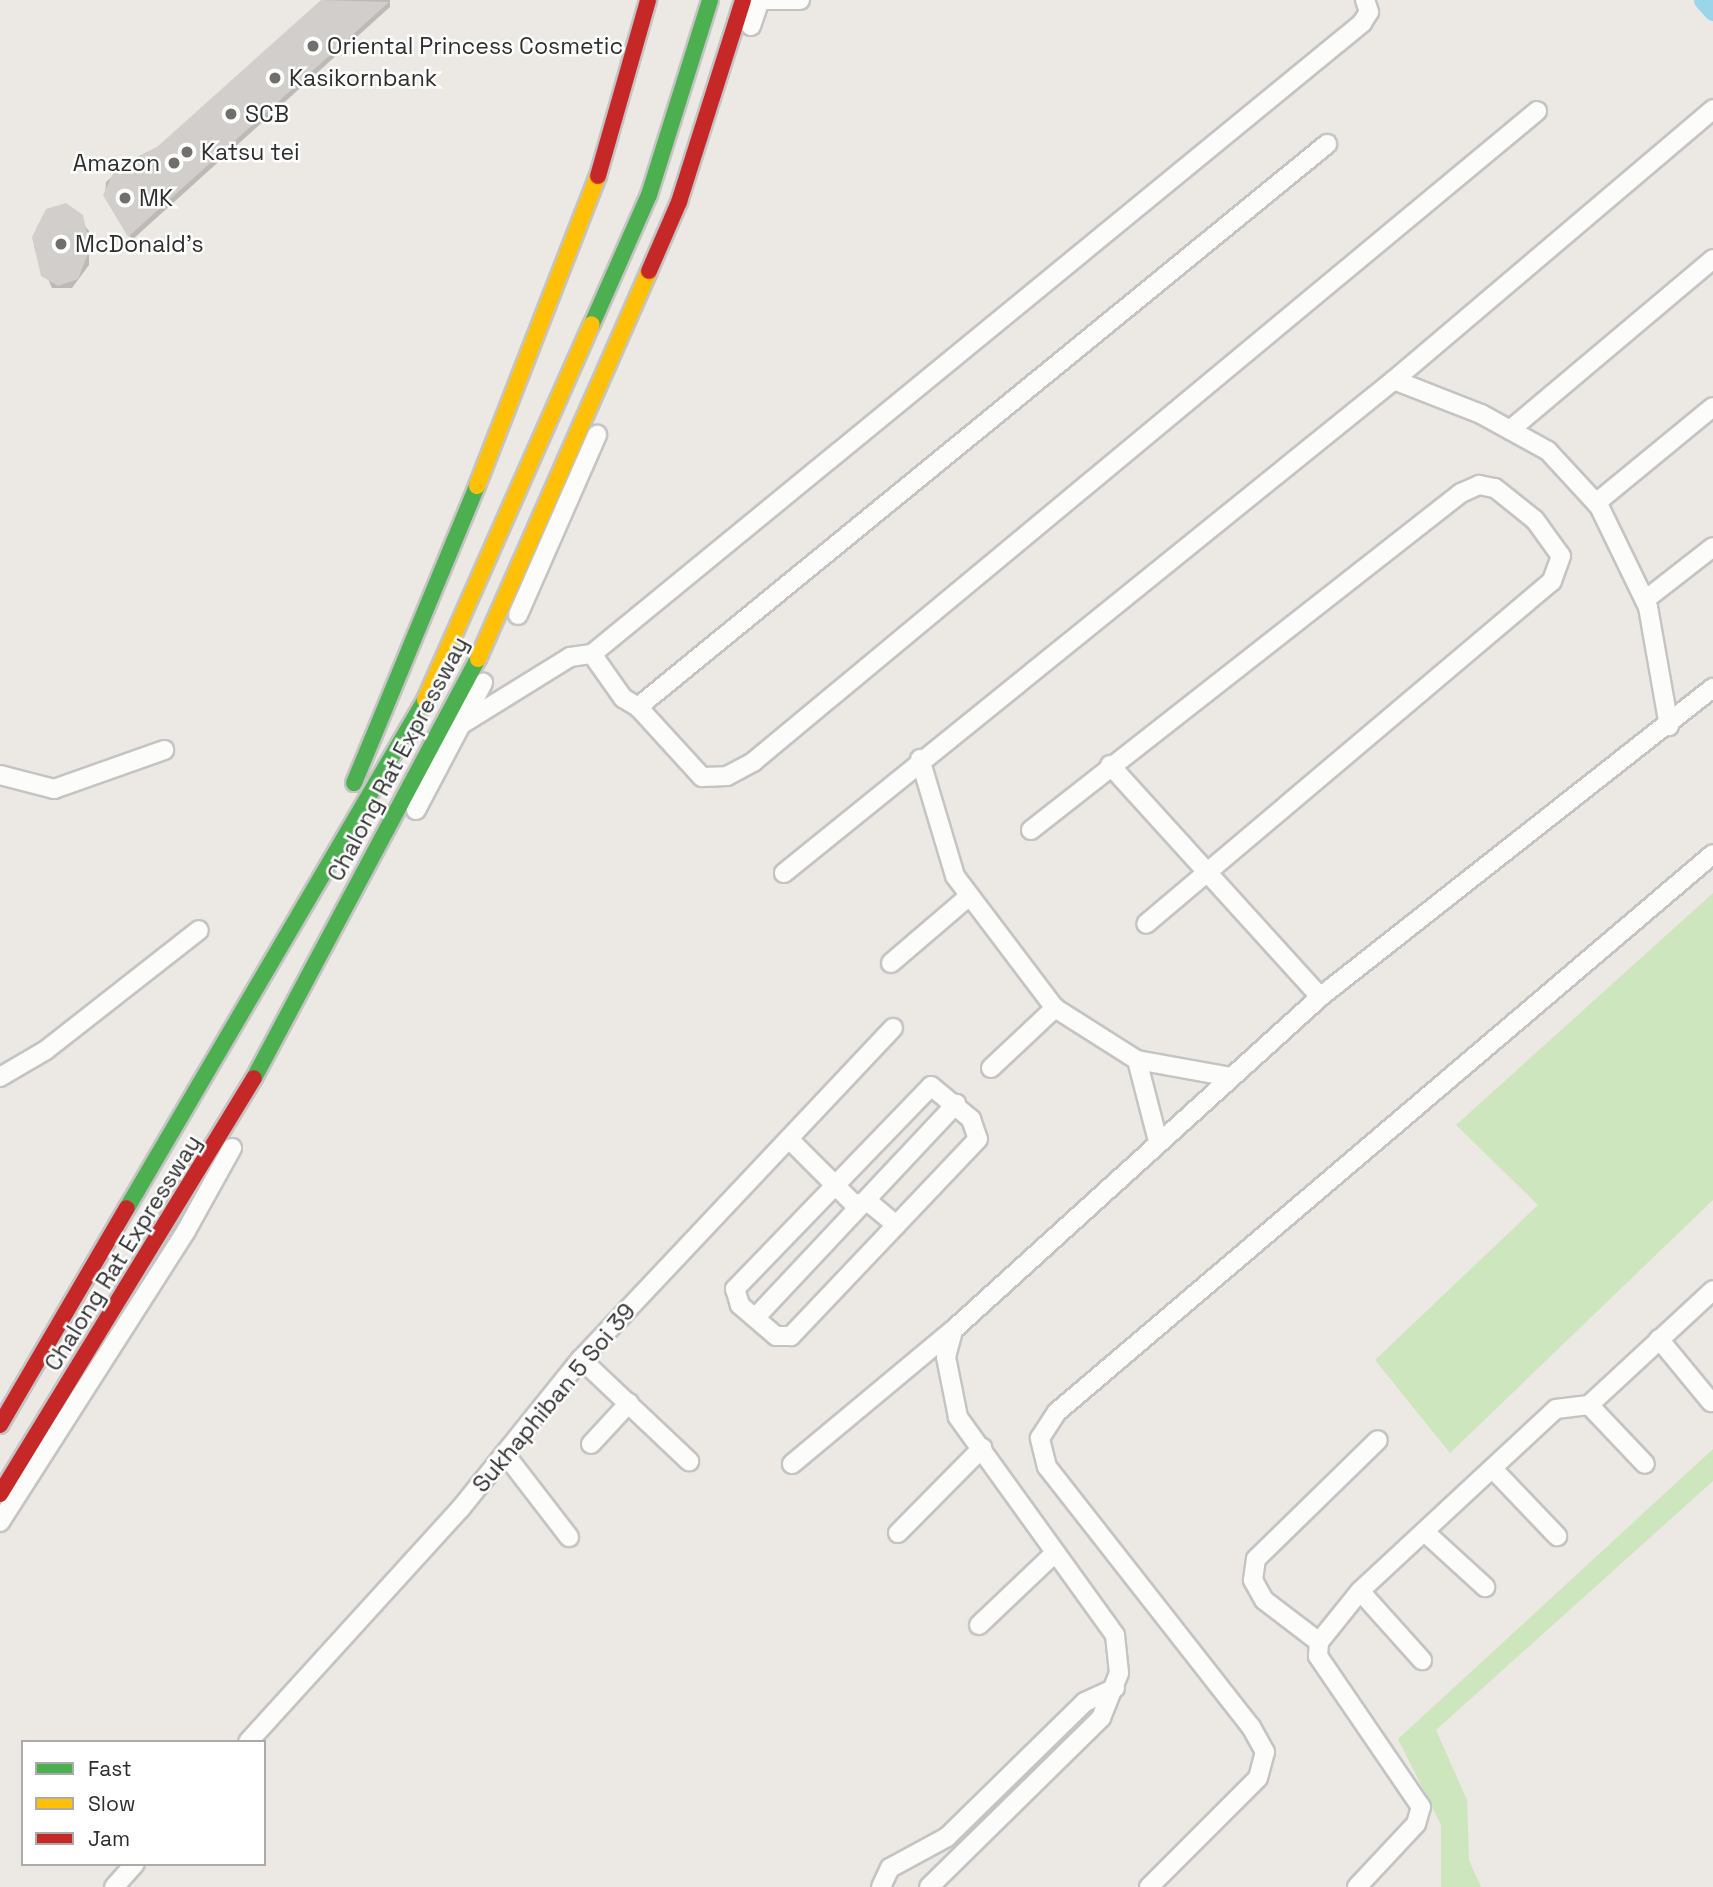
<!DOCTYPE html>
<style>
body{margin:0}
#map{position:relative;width:1713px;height:1887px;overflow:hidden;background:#ece8e4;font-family:"Space Grotesk",sans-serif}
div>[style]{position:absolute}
.green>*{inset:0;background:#cee6be}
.shadow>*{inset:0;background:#0003}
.canal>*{height:19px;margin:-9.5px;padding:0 9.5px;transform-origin:9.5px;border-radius:9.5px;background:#99d6ec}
.building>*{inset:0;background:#d1cecb}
.roads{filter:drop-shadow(2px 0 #c5c4c5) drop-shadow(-2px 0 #c5c4c5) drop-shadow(0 2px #c5c4c5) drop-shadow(0 -2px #c5c4c5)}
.street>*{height:18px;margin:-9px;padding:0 9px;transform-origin:9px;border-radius:9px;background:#fcfcfb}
.fast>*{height:16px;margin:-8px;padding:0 8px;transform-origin:8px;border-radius:8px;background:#4caf50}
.slow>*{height:16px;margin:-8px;padding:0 8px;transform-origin:8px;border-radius:8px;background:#ffc107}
.jam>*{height:16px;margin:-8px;padding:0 8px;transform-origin:8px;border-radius:8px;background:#c62828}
.dots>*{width:19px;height:19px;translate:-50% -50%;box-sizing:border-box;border:4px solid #fff;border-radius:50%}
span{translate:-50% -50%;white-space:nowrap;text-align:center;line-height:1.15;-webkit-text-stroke:5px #fff;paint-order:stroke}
.poi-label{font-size:23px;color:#2e2e2e}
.left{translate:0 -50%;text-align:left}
.right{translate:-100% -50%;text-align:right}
.street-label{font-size:23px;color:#2e2e2e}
.legend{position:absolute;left:21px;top:1740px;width:245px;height:126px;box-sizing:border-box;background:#fff;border:2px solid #ababab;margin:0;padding:9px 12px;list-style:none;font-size:21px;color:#2e2e2e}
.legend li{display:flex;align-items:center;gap:14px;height:35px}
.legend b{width:35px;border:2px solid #ababab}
</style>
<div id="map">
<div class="green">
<div style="clip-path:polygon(1713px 893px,1713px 1200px,1450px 1453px,1375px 1360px,1538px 1205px,1456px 1125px)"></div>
<div style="clip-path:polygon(1713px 1449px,1713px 1481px,1436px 1730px,1467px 1800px,1469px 1860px,1481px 1887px,1441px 1887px,1441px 1825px,1398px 1739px)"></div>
</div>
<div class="shadow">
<div style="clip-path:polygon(325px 0,390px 0,390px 7px,132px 240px,105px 195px,106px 182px,132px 159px,158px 148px)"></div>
<div style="clip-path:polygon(66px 205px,89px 231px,89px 265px,72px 288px,52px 288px,34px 247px,37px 227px,47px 210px)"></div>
</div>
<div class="canal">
<div style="left:1703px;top:0;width:15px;rotate:48deg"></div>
</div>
<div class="building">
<div style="clip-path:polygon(321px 0,389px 2px,128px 237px,103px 195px,116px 167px,157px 147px)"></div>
<div style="clip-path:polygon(66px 203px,83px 215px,90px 248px,78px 279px,58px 286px,41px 276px,32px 237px,46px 209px)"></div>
</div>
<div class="roads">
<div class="street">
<div style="left:751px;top:26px;width:28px;rotate:-71deg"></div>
<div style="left:760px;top:0;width:40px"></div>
<div style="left:1394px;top:380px;width:93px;rotate:21.3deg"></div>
<div style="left:1481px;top:414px;width:77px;rotate:28.9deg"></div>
<div style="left:1548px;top:451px;width:75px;rotate:47.2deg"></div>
<div style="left:1599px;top:506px;width:112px;rotate:64.1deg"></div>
<div style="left:1648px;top:607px;width:121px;rotate:80deg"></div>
<div style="left:1510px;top:430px;width:265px;rotate:-40.1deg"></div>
<div style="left:1596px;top:503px;width:151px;rotate:-39.4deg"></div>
<div style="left:1645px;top:600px;width:86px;rotate:-37.9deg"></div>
<div style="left:518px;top:615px;width:197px;rotate:-66.3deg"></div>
<div style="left:592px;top:654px;width:54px;rotate:54.8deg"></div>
<div style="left:623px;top:698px;width:17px;rotate:31deg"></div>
<div style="left:638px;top:707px;width:890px;rotate:-39.25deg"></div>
<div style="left:638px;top:707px;width:95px;rotate:47.6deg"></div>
<div style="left:702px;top:777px;width:25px;rotate:-2deg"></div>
<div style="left:727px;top:776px;width:30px;rotate:-28deg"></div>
<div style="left:753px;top:762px;width:1019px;rotate:-39.7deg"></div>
<div style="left:462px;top:724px;width:127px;rotate:-31.8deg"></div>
<div style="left:570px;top:657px;width:22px;rotate:-8deg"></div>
<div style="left:592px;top:654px;width:996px;rotate:-39.33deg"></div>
<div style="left:1362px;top:23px;width:13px;rotate:-58deg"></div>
<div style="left:1369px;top:12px;width:13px;rotate:-108deg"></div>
<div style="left:920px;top:759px;width:122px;rotate:73.3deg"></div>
<div style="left:955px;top:876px;width:166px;rotate:52.9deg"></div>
<div style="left:1055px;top:1008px;width:97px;rotate:32.4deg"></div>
<div style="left:1137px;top:1060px;width:96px;rotate:10.3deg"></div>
<div style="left:1110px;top:765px;width:313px;rotate:47.8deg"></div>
<div style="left:0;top:775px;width:56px;rotate:14.5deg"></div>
<div style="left:54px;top:789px;width:117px;rotate:-19.5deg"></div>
<div style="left:416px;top:810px;width:144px;rotate:-62.2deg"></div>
<div style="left:1031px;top:830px;width:546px;rotate:-38.09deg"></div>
<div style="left:1461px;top:493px;width:20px;rotate:-24deg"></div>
<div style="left:1479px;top:485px;width:16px;rotate:11deg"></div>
<div style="left:1495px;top:488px;width:51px;rotate:38.7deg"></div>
<div style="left:1535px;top:520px;width:44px;rotate:54.2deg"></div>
<div style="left:1561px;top:556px;width:27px;rotate:110deg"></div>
<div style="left:1552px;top:581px;width:531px;rotate:139.81deg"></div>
<div style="left:784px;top:873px;width:784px;rotate:-38.95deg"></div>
<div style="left:1394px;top:380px;width:419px;rotate:-40.3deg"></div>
<div style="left:891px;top:963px;width:100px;rotate:-40.5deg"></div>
<div style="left:1137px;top:1060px;width:84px;rotate:75.5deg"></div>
<div style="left:991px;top:1068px;width:88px;rotate:-43.2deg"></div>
<div style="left:0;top:1077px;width:53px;rotate:-30.4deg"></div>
<div style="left:46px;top:1050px;width:194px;rotate:-38.1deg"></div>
<div style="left:931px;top:1086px;width:52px;rotate:39.5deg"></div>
<div style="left:971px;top:1119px;width:21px;rotate:71deg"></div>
<div style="left:978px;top:1139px;width:272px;rotate:133.5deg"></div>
<div style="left:791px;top:1336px;width:15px;rotate:180deg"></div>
<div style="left:776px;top:1336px;width:48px;rotate:-139.3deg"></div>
<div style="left:740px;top:1305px;width:17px;rotate:-107deg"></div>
<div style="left:735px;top:1289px;width:282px;rotate:-46deg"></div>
<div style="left:789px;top:1139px;width:91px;rotate:45deg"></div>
<div style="left:853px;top:1203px;width:18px;rotate:3deg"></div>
<div style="left:871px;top:1204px;width:33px;rotate:40deg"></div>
<div style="left:755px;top:1318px;width:294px;rotate:-46.8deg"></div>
<div style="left:1659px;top:1339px;width:82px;rotate:50.5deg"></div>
<div style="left:581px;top:1359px;width:149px;rotate:43.4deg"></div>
<div style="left:1589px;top:1405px;width:81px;rotate:46.5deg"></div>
<div style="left:591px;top:1444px;width:56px;rotate:-47.2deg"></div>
<div style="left:505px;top:1454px;width:105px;rotate:52.4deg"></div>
<div style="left:792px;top:1464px;width:209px;rotate:-39.8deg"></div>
<div style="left:1493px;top:1469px;width:93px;rotate:46.3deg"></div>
<div style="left:0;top:1522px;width:345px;rotate:-57.4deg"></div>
<div style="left:186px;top:1231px;width:95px;rotate:-61deg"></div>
<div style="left:898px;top:1533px;width:120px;rotate:-45.3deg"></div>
<div style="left:1427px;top:1534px;width:79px;rotate:42.4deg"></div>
<div style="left:1360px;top:1591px;width:93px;rotate:48.1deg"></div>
<div style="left:979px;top:1625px;width:105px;rotate:-43.5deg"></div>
<div style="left:1319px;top:1642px;width:69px;rotate:-142.6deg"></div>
<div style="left:1264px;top:1600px;width:23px;rotate:-119deg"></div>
<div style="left:1253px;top:1580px;width:21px;rotate:-82deg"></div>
<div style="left:1256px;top:1559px;width:170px;rotate:-44.3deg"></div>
<div style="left:248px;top:1742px;width:316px;rotate:-47.7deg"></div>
<div style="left:461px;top:1508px;width:191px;rotate:-51.2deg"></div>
<div style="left:581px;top:1359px;width:455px;rotate:-46.7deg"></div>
<div style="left:114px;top:1887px;width:31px;rotate:-48deg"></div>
<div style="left:881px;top:1887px;width:21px;rotate:-65deg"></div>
<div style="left:890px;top:1868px;width:65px;rotate:-28.5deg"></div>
<div style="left:947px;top:1837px;width:193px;rotate:-44.4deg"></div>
<div style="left:1085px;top:1702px;width:33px;rotate:-25deg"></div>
<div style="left:929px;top:1887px;width:241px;rotate:-44.5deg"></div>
<div style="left:1101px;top:1718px;width:48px;rotate:-68.2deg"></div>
<div style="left:1119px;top:1673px;width:38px;rotate:-96deg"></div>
<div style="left:1115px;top:1635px;width:269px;rotate:-125.8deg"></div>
<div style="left:958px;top:1417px;width:61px;rotate:-101.3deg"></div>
<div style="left:946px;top:1357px;width:28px;rotate:-75deg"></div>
<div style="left:953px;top:1330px;width:496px;rotate:-42.2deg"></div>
<div style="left:1320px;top:997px;width:500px;rotate:-38.2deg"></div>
<div style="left:1149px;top:1887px;width:154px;rotate:-45deg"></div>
<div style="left:1258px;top:1778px;width:27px;rotate:-75deg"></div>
<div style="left:1265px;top:1752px;width:29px;rotate:-119deg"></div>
<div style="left:1251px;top:1727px;width:330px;rotate:-128.1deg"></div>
<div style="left:1047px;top:1467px;width:30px;rotate:-104deg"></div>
<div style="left:1040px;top:1438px;width:31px;rotate:-57deg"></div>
<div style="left:1057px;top:1412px;width:861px;rotate:-40.38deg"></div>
<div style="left:1357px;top:1887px;width:86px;rotate:-46.9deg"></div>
<div style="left:1416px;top:1824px;width:18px;rotate:-74deg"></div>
<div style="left:1421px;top:1807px;width:183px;rotate:-124.3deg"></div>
<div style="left:1318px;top:1656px;width:14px;rotate:-86deg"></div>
<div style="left:1319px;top:1642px;width:65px;rotate:-51.2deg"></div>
<div style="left:1360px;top:1591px;width:267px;rotate:-42.9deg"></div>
<div style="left:1556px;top:1409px;width:33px;rotate:-7deg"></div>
<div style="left:1589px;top:1405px;width:169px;rotate:-42.8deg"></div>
</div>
<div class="fast">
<div style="left:592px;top:324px;width:141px;rotate:-66.2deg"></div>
<div style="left:649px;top:195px;width:204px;rotate:-72.6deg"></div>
<div style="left:354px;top:783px;width:321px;rotate:-67.5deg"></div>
<div style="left:254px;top:1078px;width:475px;rotate:-61.9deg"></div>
<div style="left:127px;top:1208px;width:589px;rotate:-59.6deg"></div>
</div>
<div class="slow">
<div style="left:477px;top:486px;width:333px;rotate:-68.7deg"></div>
<div style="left:478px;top:659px;width:424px;rotate:-66.2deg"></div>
<div style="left:425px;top:700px;width:411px;rotate:-66.1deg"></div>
</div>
<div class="jam">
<div style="left:598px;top:176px;width:183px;rotate:-74.1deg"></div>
<div style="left:649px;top:271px;width:75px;rotate:-66.5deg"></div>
<div style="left:679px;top:202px;width:212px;rotate:-72.4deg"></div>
<div style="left:0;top:1425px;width:251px;rotate:-59.7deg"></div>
<div style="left:0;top:1494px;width:487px;rotate:-58.6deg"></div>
</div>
</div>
<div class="dots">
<div style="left:313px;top:46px;background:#706f6e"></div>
<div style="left:275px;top:78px;background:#706f6e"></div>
<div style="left:231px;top:114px;background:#706f6e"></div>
<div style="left:187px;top:152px;background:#706f6e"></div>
<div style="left:174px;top:163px;background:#706f6e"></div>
<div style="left:125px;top:198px;background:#706f6e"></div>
<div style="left:61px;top:244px;background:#706f6e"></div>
</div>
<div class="poi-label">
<span class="left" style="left:327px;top:46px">Oriental Princess Cosmetic</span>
<span class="left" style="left:289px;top:78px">Kasikornbank</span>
<span class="left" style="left:245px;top:114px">SCB</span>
<span class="left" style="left:201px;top:152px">Katsu tei</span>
<span class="right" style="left:160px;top:163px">Amazon</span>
<span class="left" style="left:139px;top:198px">MK</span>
<span class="left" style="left:75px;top:244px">McDonald's</span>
</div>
<div class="street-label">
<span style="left:398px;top:759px;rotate:-62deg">Chalong Rat Expressway</span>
<span style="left:123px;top:1253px;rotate:-58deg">Chalong Rat Expressway</span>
<span style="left:554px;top:1398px;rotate:-50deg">Sukhaphiban 5 Soi 39</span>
</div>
<ul class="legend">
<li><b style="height:9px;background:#4caf50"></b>Fast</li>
<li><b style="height:9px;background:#ffc107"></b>Slow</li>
<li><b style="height:9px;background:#c62828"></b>Jam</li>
</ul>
</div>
